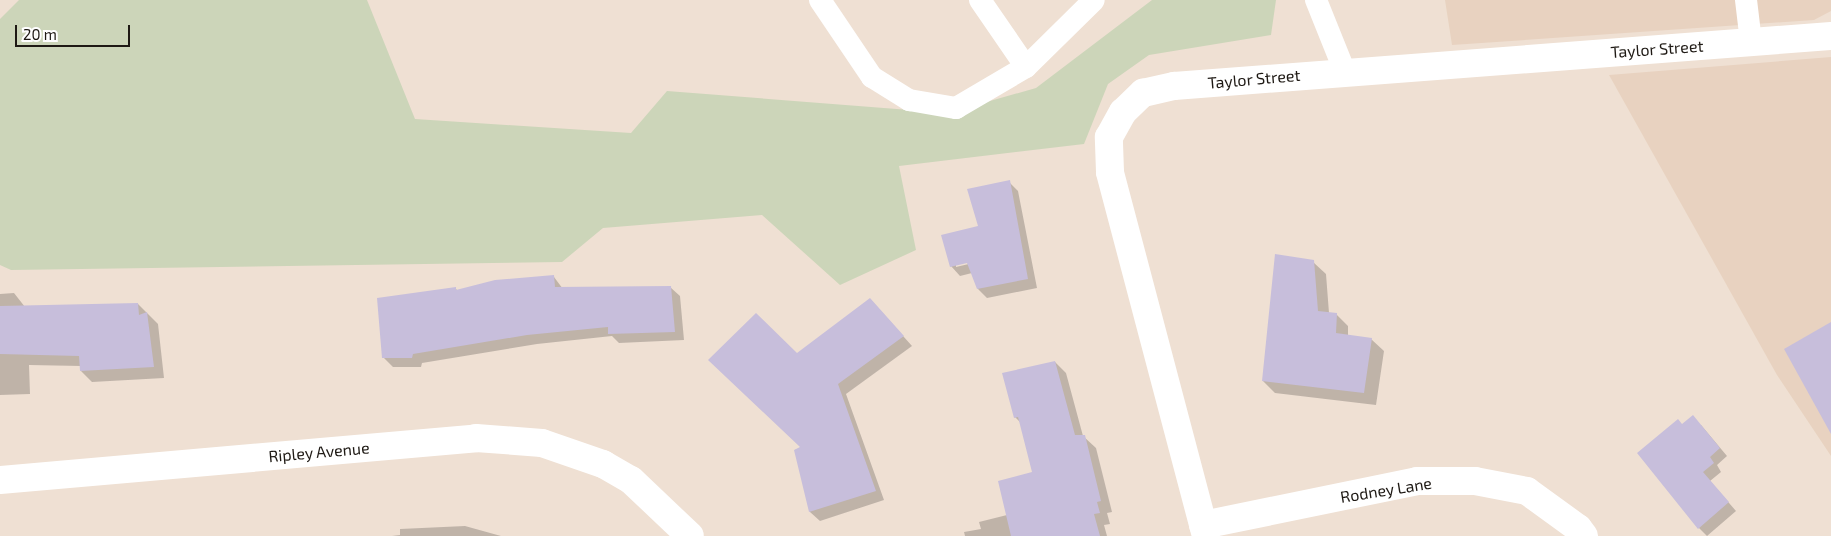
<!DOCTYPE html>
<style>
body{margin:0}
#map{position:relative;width:1831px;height:536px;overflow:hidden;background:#efe0d3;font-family:"Exo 2",sans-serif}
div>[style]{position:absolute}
.built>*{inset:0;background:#e8d2c0}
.green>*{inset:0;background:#ccd5b9}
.shadow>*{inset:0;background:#0003}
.building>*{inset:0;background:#c7bedb}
.service>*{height:22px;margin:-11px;padding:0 11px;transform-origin:11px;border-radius:11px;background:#fff}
.minor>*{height:28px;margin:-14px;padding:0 14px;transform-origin:14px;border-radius:14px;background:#fff}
span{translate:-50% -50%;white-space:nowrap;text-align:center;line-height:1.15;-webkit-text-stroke:4px #fff;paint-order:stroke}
.street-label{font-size:16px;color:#1e1914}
.scale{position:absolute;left:15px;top:25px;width:115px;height:22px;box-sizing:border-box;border:2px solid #1e1914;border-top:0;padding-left:6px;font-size:15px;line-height:18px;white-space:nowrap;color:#1e1914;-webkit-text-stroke:4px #fff;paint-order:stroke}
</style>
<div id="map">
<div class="built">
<div style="clip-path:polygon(1445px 0,1831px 0,1831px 11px,1814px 20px,1452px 45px)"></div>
<div style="clip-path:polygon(1831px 57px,1831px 456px,1777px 375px,1609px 75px)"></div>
</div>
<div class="green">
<div style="clip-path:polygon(19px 0,367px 0,415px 119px,631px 133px,667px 91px,948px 113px,1036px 88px,1152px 0,1276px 0,1271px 35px,1149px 55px,1108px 84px,1084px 144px,899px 166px,916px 250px,840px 285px,762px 215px,603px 228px,562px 262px,11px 270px,0 265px,0 19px)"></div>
</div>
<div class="shadow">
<div style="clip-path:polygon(evenodd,1009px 182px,1018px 191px,1037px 288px,987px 298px,978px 289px,972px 273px,960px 276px,951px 266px,1009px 182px,972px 260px,973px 263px,956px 267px,956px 264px,972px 260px)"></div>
<div style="clip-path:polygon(1313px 262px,1326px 274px,1329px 313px,1336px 314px,1348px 326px,1348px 336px,1371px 339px,1384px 351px,1376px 405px,1275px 393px,1263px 381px)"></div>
<div style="clip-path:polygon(554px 277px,563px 289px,670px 287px,680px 296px,684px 340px,619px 343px,612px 336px,537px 344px,422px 363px,421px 367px,393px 367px,383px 357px,455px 288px,458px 291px)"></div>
<div style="clip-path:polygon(14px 293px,25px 307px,138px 304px,158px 324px,164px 378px,92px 382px,81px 371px,81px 366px,29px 365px,30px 394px,0 395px,0 294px)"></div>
<div style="clip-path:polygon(870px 299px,912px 346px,846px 394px,884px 500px,820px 521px,810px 512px,795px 450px,802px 448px,797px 355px)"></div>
<div style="clip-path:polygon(1055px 362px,1066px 373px,1083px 436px,1096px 448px,1112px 512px,1107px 513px,1110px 524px,1104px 525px,1107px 536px,965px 536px,964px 532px,981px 529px,979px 522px,1007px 515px,1033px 473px,1021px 423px,1015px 417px)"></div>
<div style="clip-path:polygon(1683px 425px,1701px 425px,1727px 456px,1717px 465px,1721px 472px,1710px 481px,1736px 511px,1707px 536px,1699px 528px)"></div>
<div style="clip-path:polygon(465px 526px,501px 536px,392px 536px,400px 535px,400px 529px)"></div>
</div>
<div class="building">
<div style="clip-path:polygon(1010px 180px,1028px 279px,977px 289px,967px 263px,950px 267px,941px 235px,978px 226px,967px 189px)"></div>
<div style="clip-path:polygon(1275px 254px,1314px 260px,1318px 311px,1337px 313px,1336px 333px,1372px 338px,1364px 393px,1262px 381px)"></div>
<div style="clip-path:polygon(554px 275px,555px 287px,671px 286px,675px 332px,608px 334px,608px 327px,527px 335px,413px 354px,412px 358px,382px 358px,377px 298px,456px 287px,456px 290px,495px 280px)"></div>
<div style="clip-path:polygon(870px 298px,904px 336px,838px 384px,876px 491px,809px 512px,794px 450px,800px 447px,708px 360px,756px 313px,797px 353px)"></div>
<div style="clip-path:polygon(138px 303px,139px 315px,147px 312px,154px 367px,80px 371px,79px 356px,0 354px,0 306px)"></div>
<div style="clip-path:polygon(1831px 322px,1831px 434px,1784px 349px)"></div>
<div style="clip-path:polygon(1055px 361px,1075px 435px,1085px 435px,1101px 501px,1097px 502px,1100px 513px,1094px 514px,1100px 536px,1011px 536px,998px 481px,1032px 472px,1018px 417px,1014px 418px,1002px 373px)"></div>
<div style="clip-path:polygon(1693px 415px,1720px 448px,1710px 457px,1714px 463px,1703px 472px,1729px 502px,1698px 529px,1637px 453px,1678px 419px,1682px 424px)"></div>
</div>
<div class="service">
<div style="left:820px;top:0;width:93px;rotate:56deg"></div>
<div style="left:872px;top:77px;width:44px;rotate:31.9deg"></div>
<div style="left:909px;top:100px;width:48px;rotate:9.7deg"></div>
<div style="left:956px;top:108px;width:81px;rotate:-30.4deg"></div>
<div style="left:1026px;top:67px;width:95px;rotate:-44.6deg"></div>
<div style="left:980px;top:0;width:81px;rotate:55.5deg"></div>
<div style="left:1316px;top:0;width:78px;rotate:68.1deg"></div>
<div style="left:1746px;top:0;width:42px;rotate:83.2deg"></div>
</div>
<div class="minor">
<div style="left:0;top:480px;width:478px;rotate:-5deg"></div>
<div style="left:476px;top:438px;width:66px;rotate:4.3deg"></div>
<div style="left:542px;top:443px;width:65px;rotate:19deg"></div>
<div style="left:603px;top:464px;width:32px;rotate:30deg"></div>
<div style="left:631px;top:480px;width:81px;rotate:43.5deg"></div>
<div style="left:1203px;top:525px;width:218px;rotate:-11.6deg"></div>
<div style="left:1417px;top:481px;width:58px"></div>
<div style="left:1475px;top:481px;width:53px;rotate:10.9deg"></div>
<div style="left:1527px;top:491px;width:63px;rotate:36deg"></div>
<div style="left:1578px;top:528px;width:10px;rotate:53deg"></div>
<div style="left:1206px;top:536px;width:376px;rotate:-104.8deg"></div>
<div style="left:1110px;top:172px;width:35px;rotate:-92deg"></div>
<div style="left:1109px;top:137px;width:29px;rotate:-61deg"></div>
<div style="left:1123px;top:112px;width:28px;rotate:-44deg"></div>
<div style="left:1143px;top:93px;width:32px;rotate:-13deg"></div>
<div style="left:1174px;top:86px;width:659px;rotate:-4.35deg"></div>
</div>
<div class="street-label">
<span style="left:1657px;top:49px;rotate:-4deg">Taylor Street</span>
<span style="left:1254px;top:79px;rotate:-5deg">Taylor Street</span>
<span style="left:319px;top:452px;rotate:-5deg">Ripley Avenue</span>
<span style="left:1386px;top:490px;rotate:-9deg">Rodney Lane</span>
</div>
<div class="scale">20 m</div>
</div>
